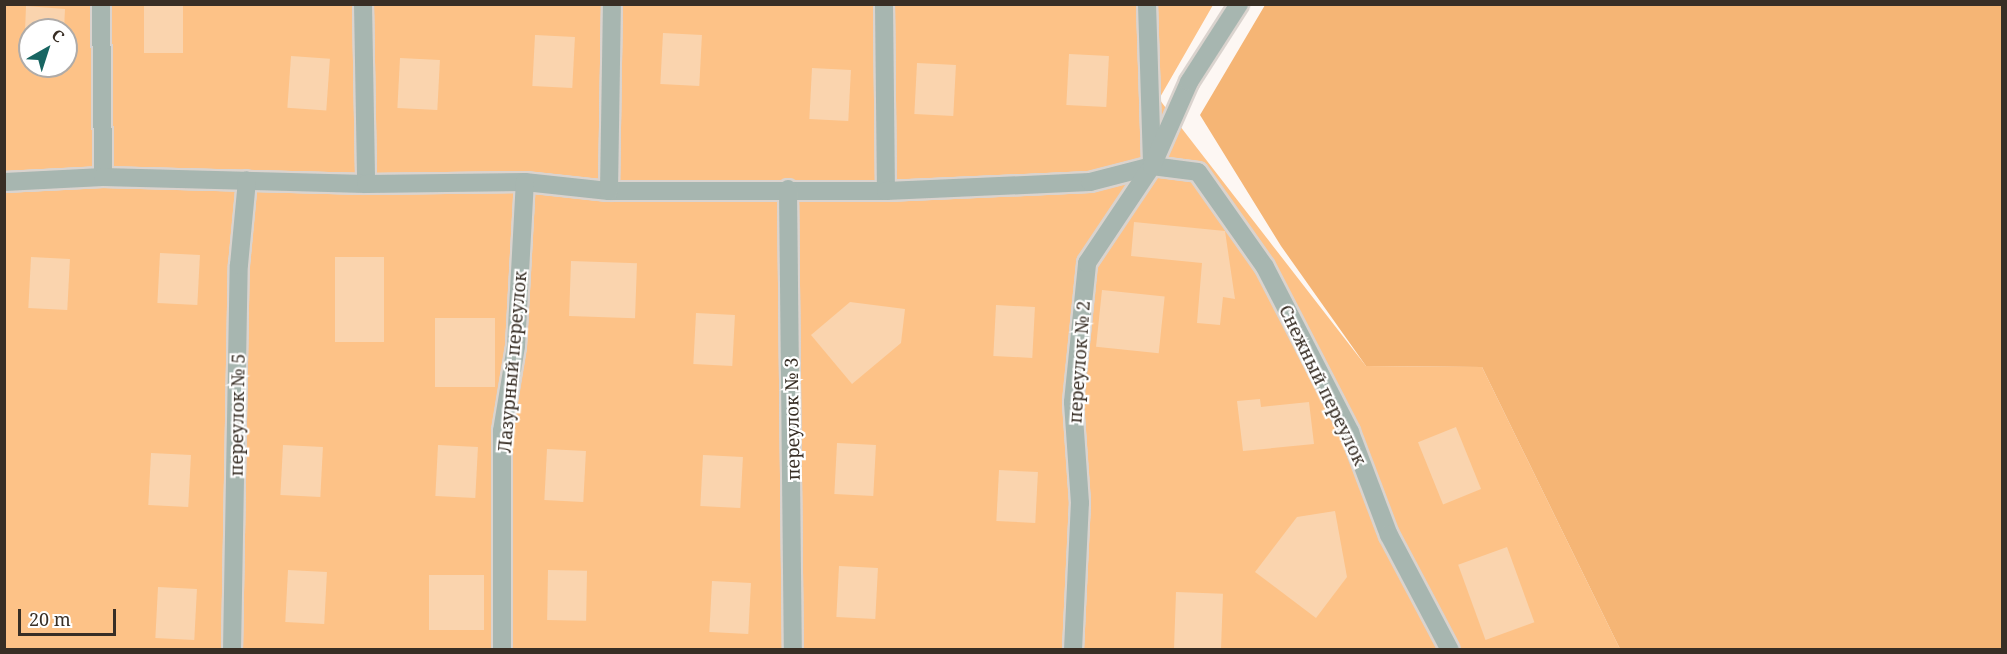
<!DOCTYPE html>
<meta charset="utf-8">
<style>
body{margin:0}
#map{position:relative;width:2007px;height:654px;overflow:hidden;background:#fdf7f3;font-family:"Noto Serif",serif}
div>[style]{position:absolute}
.green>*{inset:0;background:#fdc287}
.forest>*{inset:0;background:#f5b575}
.building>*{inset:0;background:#fad4ae;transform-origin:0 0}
.roads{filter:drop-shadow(2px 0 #dad3ce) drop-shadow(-2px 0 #dad3ce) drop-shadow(0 2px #dad3ce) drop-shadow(0 -2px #dad3ce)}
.minor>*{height:18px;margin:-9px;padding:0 9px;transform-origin:9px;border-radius:9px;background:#a7b6b0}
span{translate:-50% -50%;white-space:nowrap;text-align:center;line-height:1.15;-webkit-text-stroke:4.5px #fff;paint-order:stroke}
.street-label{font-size:18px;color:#382e25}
.frame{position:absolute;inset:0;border:6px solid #382e25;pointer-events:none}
.north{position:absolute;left:18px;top:18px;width:60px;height:60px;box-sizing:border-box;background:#fff;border:2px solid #afaba8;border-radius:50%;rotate:39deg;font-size:16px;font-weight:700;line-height:24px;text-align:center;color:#382e25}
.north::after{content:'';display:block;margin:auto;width:21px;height:27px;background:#186562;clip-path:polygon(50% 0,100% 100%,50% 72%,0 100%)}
.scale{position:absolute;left:18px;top:609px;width:98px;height:27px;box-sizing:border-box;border:3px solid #382e25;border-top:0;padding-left:8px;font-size:18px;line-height:21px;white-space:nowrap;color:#382e25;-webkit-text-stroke:4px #fff;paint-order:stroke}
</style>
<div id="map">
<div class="green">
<div style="clip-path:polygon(evenodd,4px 5px,1213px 5px,1159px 99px,1366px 366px,1482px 367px,1620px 649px,5px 649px,4px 5px,30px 30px,66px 30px,66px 66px,30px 66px,30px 30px)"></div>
</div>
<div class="forest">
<div style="clip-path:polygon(1265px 5px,2002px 5px,2002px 649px,1620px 649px,1482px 367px,1366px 366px,1281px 246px,1200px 115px)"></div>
</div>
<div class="building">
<div style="left:144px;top:5px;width:39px;height:48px"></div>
<div style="clip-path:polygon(26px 6px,65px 9px,64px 30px,30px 30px,30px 58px,24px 57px)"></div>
<div style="left:663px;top:33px;width:39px;height:51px;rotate:3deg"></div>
<div style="left:535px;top:35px;width:40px;height:51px;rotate:3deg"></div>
<div style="left:1069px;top:54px;width:40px;height:51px;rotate:3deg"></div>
<div style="left:291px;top:56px;width:39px;height:52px;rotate:4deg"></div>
<div style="left:400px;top:58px;width:40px;height:50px;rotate:3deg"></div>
<div style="left:917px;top:63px;width:39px;height:51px;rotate:3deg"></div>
<div style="left:812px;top:68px;width:39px;height:51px;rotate:3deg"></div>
<div style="clip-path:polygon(1134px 222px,1225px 231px,1235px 299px,1223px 297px,1220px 325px,1197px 323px,1202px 263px,1131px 256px)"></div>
<div style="left:160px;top:253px;width:40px;height:50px;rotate:3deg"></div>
<div style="left:31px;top:257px;width:39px;height:51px;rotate:3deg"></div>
<div style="left:335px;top:257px;width:49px;height:85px"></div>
<div style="left:571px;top:261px;width:66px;height:55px;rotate:2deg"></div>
<div style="left:1102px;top:290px;width:63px;height:57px;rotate:6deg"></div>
<div style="clip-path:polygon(850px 302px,905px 309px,901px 343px,852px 384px,811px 335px)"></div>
<div style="left:996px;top:305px;width:39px;height:51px;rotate:3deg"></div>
<div style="left:696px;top:313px;width:39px;height:51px;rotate:3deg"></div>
<div style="left:435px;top:318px;width:60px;height:69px"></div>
<div style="clip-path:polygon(1260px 399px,1261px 407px,1309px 402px,1314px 444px,1243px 451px,1237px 401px)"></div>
<div style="left:1456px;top:427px;width:67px;height:41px;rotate:68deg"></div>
<div style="left:837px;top:443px;width:39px;height:51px;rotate:3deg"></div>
<div style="left:283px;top:445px;width:40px;height:50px;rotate:3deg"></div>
<div style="left:438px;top:445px;width:40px;height:51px;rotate:3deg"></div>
<div style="left:547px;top:449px;width:39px;height:51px;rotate:3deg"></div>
<div style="left:151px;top:453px;width:40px;height:52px;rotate:3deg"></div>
<div style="left:703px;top:455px;width:40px;height:51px;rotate:3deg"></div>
<div style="left:999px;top:470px;width:39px;height:51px;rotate:3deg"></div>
<div style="clip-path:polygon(1335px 511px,1347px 577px,1316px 618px,1255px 572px,1297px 517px)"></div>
<div style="left:1507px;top:547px;width:80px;height:52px;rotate:70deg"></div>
<div style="left:839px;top:566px;width:39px;height:51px;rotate:3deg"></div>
<div style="left:288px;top:570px;width:39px;height:52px;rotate:3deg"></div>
<div style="left:548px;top:570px;width:39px;height:50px;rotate:1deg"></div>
<div style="left:429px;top:575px;width:55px;height:55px"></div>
<div style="left:712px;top:581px;width:39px;height:51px;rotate:3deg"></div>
<div style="left:158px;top:587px;width:39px;height:51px;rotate:3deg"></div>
<div style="left:1176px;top:592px;width:47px;height:57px;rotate:2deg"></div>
</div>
<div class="roads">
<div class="minor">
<div style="left:101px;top:4px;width:173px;rotate:89.3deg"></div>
<div style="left:363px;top:4px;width:180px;rotate:89deg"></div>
<div style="left:884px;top:4px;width:187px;rotate:89.4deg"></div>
<div style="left:1147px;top:4px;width:157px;rotate:88.2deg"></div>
<div style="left:4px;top:182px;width:99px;rotate:-2.9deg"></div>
<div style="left:103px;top:177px;width:263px;rotate:1.5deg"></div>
<div style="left:366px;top:184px;width:159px;rotate:-0.7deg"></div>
<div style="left:525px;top:182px;width:84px;rotate:6.1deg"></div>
<div style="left:609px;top:191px;width:277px"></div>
<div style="left:886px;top:191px;width:204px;rotate:-2.5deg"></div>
<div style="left:1090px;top:182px;width:64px;rotate:-14.5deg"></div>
<div style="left:1152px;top:166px;width:46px;rotate:7.4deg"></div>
<div style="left:1198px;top:172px;width:116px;rotate:54.8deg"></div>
<div style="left:1265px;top:267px;width:186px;rotate:62.7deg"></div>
<div style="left:1350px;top:432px;width:110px;rotate:69.3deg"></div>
<div style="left:1389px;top:535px;width:130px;rotate:62.1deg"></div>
<div style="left:788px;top:189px;width:461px;rotate:89.4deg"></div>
<div style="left:609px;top:191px;width:187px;rotate:-89.1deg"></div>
<div style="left:232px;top:650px;width:385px;rotate:-89deg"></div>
<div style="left:239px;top:265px;width:85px;rotate:-84.6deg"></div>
<div style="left:502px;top:650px;width:219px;rotate:-90deg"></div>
<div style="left:502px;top:431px;width:86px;rotate:-80.6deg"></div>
<div style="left:516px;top:346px;width:164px;rotate:-86.9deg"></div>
<div style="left:1073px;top:650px;width:147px;rotate:-87.3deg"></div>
<div style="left:1080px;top:503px;width:101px;rotate:-94deg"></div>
<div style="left:1073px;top:402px;width:140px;rotate:-84.2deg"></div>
<div style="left:1087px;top:263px;width:117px;rotate:-56.2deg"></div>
<div style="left:1152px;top:166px;width:92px;rotate:-66.2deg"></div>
<div style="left:1189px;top:82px;width:93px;rotate:-57.3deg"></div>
</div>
</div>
<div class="street-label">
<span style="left:512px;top:362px;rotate:-85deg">Лазурный переулок</span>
<span style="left:1079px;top:362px;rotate:-86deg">переулок № 2</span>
<span style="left:1323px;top:385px;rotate:64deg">Снежный переулок</span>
<span style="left:237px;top:415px;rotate:-89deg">переулок № 5</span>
<span style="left:792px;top:419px;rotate:-91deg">переулок № 3</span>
</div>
<div class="frame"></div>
<div class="north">С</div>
<div class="scale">20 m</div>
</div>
